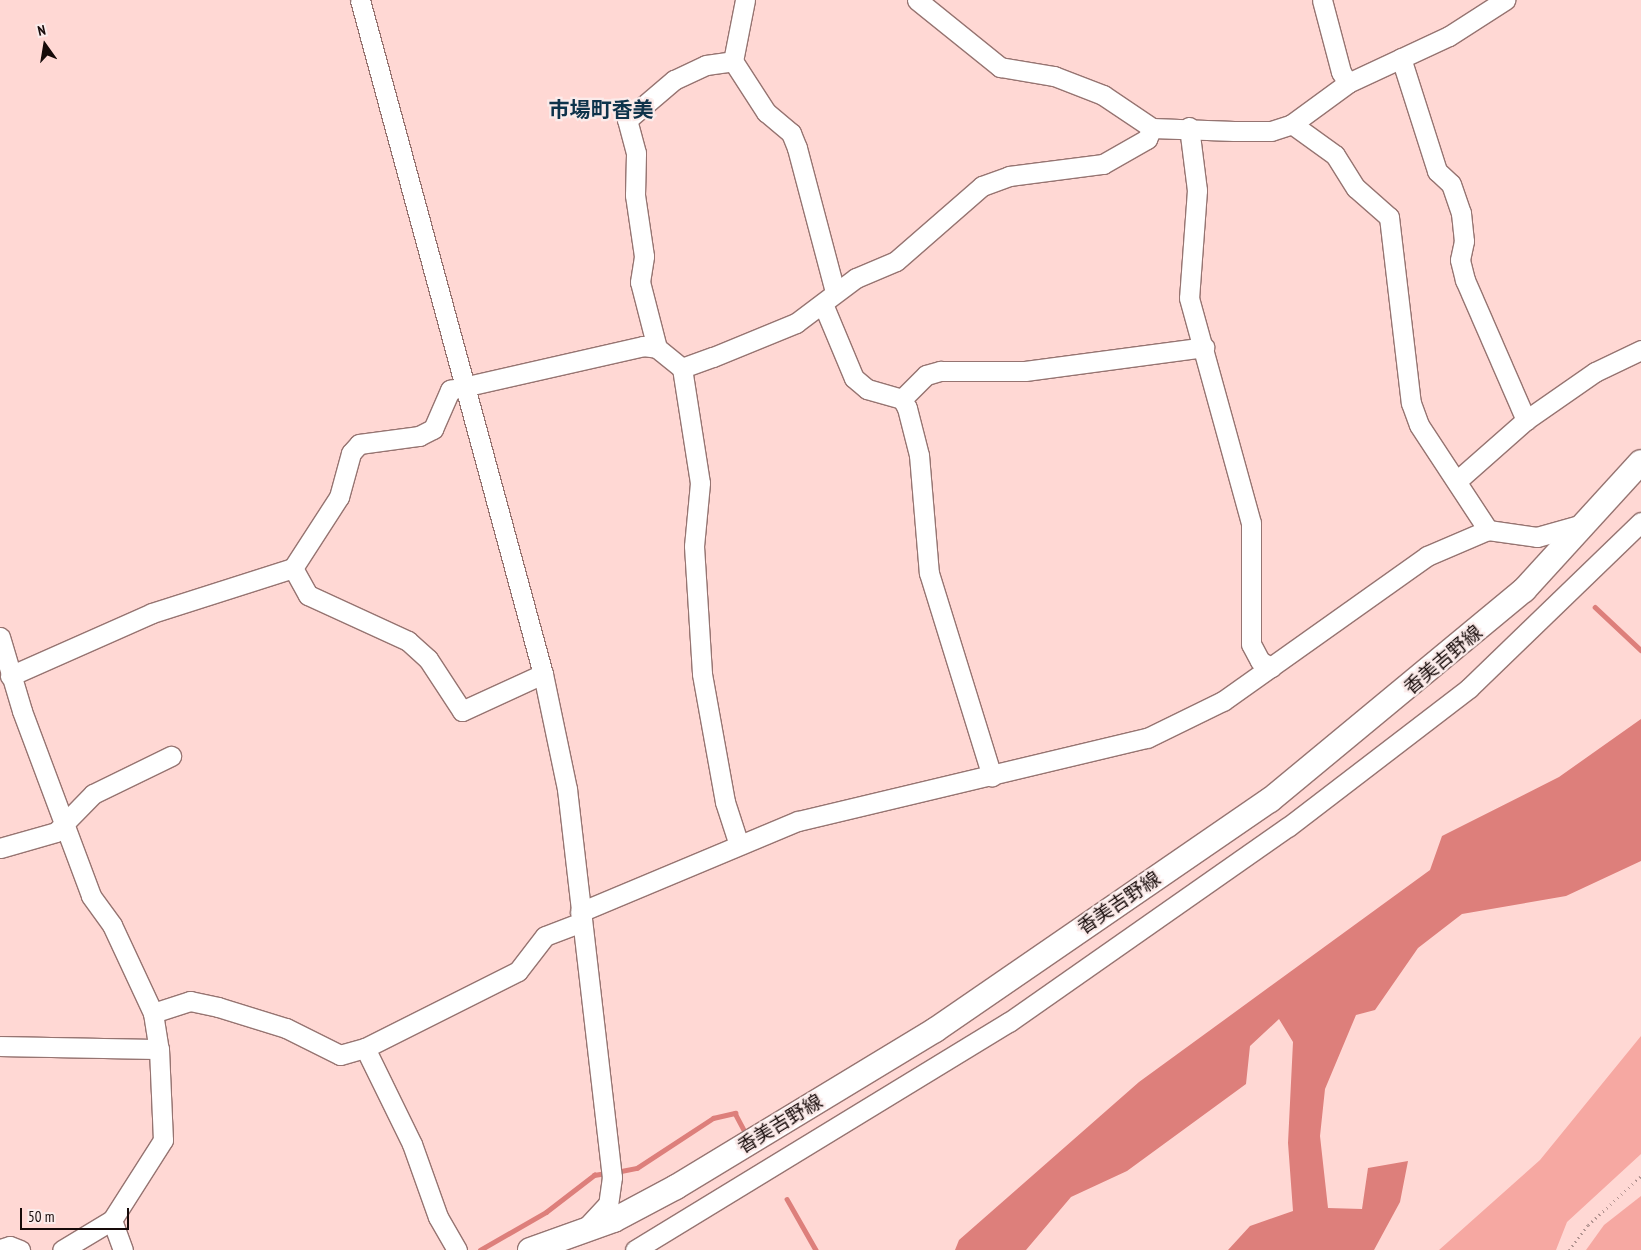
<!DOCTYPE html>
<meta charset="utf-8">
<style>
body{margin:0}
#map{position:relative;width:1641px;height:1250px;overflow:hidden;background:#ffd8d4;font-family:"PT Sans Narrow","Noto Sans JP",sans-serif}
div>[style]{position:absolute}
.green>*{inset:0;background:#f6a8a2}
.water>*{inset:0;background:#dd7f7b}
.stream>*{height:4.5px;margin:-2.25px;padding:0 2.25px;transform-origin:2.25px;border-radius:2.25px;background:#dd7f7b}
.path>*{height:2.5px;margin-top:-1.25px;transform-origin:0;background:repeating-linear-gradient(90deg,#b19390 0 1px,transparent 0 5px)}
.roads{filter:drop-shadow(1px 0 #967471) drop-shadow(-1px 0 #967471) drop-shadow(0 1px #967471) drop-shadow(0 -1px #967471)}
.minor>*{height:19px;margin:-9.5px;padding:0 9.5px;transform-origin:9.5px;border-radius:9.5px;background:#fff}
.major>*{height:24px;margin:-12px;padding:0 12px;transform-origin:12px;border-radius:12px;background:#fff}
span{translate:-50% -50%;white-space:nowrap;text-align:center;line-height:1.15;-webkit-text-stroke:4.5px #fbebea;paint-order:stroke}
.street-label{font-size:19px;color:#160a09}
.quarter-label{font-size:21px;color:#0e334b;font-weight:700}
.north{position:absolute;left:20px;top:20px;width:50px;height:50px;-webkit-text-stroke:4px #fbebea;paint-order:stroke;rotate:347deg;font-size:14px;font-weight:700;line-height:20px;text-align:center;color:#160a09}
.north::after{content:'';display:block;margin:auto;width:18px;height:22px;background:#160a09;clip-path:polygon(50% 0,100% 100%,50% 72%,0 100%)}
.scale{position:absolute;left:20px;top:1208px;width:109px;height:22px;box-sizing:border-box;border:2px solid #160a09;border-top:0;padding-left:6px;font-size:15px;line-height:18px;white-space:nowrap;color:#160a09;-webkit-text-stroke:4px #fbebea;paint-order:stroke}
</style>
<div id="map">
<div class="green">
<div style="clip-path:polygon(1641px 1036px,1641px 1154px,1567px 1222px,1556px 1250px,1439px 1250px,1540px 1160px)"></div>
<div style="clip-path:polygon(1641px 1196px,1641px 1250px,1586px 1250px,1604px 1225px)"></div>
</div>
<div class="water">
<div style="clip-path:polygon(1641px 719px,1641px 861px,1566px 896px,1462px 914px,1418px 948px,1375px 1010px,1356px 1015px,1325px 1089px,1320px 1136px,1328px 1208px,1362px 1209px,1368px 1168px,1408px 1161px,1400px 1202px,1374px 1250px,1228px 1250px,1250px 1226px,1293px 1211px,1288px 1143px,1293px 1042px,1279px 1019px,1250px 1046px,1246px 1084px,1127px 1171px,1071px 1197px,1026px 1250px,955px 1250px,959px 1240px,1139px 1082px,1430px 870px,1442px 836px,1559px 777px)"></div>
</div>
<div class="stream">
<div style="left:1595px;top:607px;width:63px;rotate:43.1deg"></div>
<div style="left:616px;top:1172px;width:21px;rotate:-11deg"></div>
<div style="left:637px;top:1168px;width:91px;rotate:-33.3deg"></div>
<div style="left:713px;top:1118px;width:23px;rotate:-13deg"></div>
<div style="left:735px;top:1113px;width:19px;rotate:62deg"></div>
<div style="left:787px;top:1199px;width:59px;rotate:60.4deg"></div>
<div style="left:480px;top:1250px;width:76px;rotate:-29.9deg"></div>
<div style="left:546px;top:1212px;width:61px;rotate:-37.6deg"></div>
<div style="left:594px;top:1175px;width:12px;rotate:-9deg"></div>
</div>
<div class="path">
<div style="left:1569px;top:1250px;width:31px;rotate:-53deg"></div>
<div style="left:1588px;top:1225px;width:72px;rotate:-42.8deg"></div>
</div>
<div class="roads">
<div class="minor">
<div style="left:360px;top:0;width:698px;rotate:74.81deg"></div>
<div style="left:543px;top:674px;width:117px;rotate:78.2deg"></div>
<div style="left:567px;top:789px;width:391px;rotate:83.4deg"></div>
<div style="left:612px;top:1177px;width:27px;rotate:98deg"></div>
<div style="left:608px;top:1204px;width:33px;rotate:133deg"></div>
<div style="left:745px;top:0;width:62px;rotate:101.1deg"></div>
<div style="left:733px;top:61px;width:61px;rotate:57.1deg"></div>
<div style="left:766px;top:112px;width:33px;rotate:40deg"></div>
<div style="left:791px;top:133px;width:16px;rotate:68deg"></div>
<div style="left:797px;top:148px;width:149px;rotate:75.2deg"></div>
<div style="left:917px;top:0;width:107px;rotate:38.9deg"></div>
<div style="left:1000px;top:67px;width:55px;rotate:9.5deg"></div>
<div style="left:1054px;top:76px;width:53px;rotate:21.2deg"></div>
<div style="left:1103px;top:95px;width:59px;rotate:34deg"></div>
<div style="left:1152px;top:128px;width:82px;rotate:2.1deg"></div>
<div style="left:1234px;top:131px;width:37px"></div>
<div style="left:1271px;top:131px;width:22px;rotate:-18deg"></div>
<div style="left:1292px;top:124px;width:69px;rotate:-36.2deg"></div>
<div style="left:1348px;top:83px;width:111px;rotate:-25deg"></div>
<div style="left:1449px;top:36px;width:67px;rotate:-32.7deg"></div>
<div style="left:1322px;top:0;width:74px;rotate:75.2deg"></div>
<div style="left:1341px;top:72px;width:13px;rotate:58deg"></div>
<div style="left:1401px;top:58px;width:119px;rotate:72.3deg"></div>
<div style="left:1437px;top:171px;width:19px;rotate:43deg"></div>
<div style="left:1451px;top:184px;width:31px;rotate:71deg"></div>
<div style="left:1461px;top:213px;width:28px;rotate:84deg"></div>
<div style="left:1464px;top:241px;width:19px;rotate:102deg"></div>
<div style="left:1460px;top:260px;width:21px;rotate:76deg"></div>
<div style="left:1465px;top:280px;width:153px;rotate:66.5deg"></div>
<div style="left:1292px;top:124px;width:53px;rotate:35.8deg"></div>
<div style="left:1335px;top:155px;width:39px;rotate:58deg"></div>
<div style="left:1356px;top:188px;width:44px;rotate:41.3deg"></div>
<div style="left:1389px;top:217px;width:187px;rotate:83.3deg"></div>
<div style="left:1411px;top:403px;width:23px;rotate:70deg"></div>
<div style="left:1419px;top:425px;width:126px;rotate:56.7deg"></div>
<div style="left:1189px;top:127px;width:64px;rotate:82.8deg"></div>
<div style="left:1197px;top:190px;width:108px;rotate:94.2deg"></div>
<div style="left:1189px;top:298px;width:233px;rotate:74.6deg"></div>
<div style="left:1251px;top:523px;width:121px;rotate:90deg"></div>
<div style="left:1251px;top:644px;width:19px;rotate:62deg"></div>
<div style="left:1260px;top:661px;width:13px;rotate:29deg"></div>
<div style="left:823px;top:304px;width:80px;rotate:67.3deg"></div>
<div style="left:854px;top:378px;width:17px;rotate:40deg"></div>
<div style="left:867px;top:389px;width:36px;rotate:16deg"></div>
<div style="left:902px;top:399px;width:10px;rotate:61deg"></div>
<div style="left:907px;top:408px;width:49px;rotate:75.7deg"></div>
<div style="left:919px;top:455px;width:118px;rotate:85.2deg"></div>
<div style="left:929px;top:573px;width:213px;rotate:72.8deg"></div>
<div style="left:657px;top:348px;width:68px;rotate:-104.4deg"></div>
<div style="left:640px;top:282px;width:26px;rotate:-81deg"></div>
<div style="left:644px;top:256px;width:62px;rotate:-98.4deg"></div>
<div style="left:635px;top:195px;width:42px;rotate:-88.6deg"></div>
<div style="left:636px;top:153px;width:34px;rotate:-105deg"></div>
<div style="left:627px;top:120px;width:62px;rotate:-40.4deg"></div>
<div style="left:674px;top:80px;width:35px;rotate:-25deg"></div>
<div style="left:706px;top:65px;width:27px;rotate:-8deg"></div>
<div style="left:682px;top:368px;width:116px;rotate:81.1deg"></div>
<div style="left:700px;top:483px;width:63px;rotate:95.4deg"></div>
<div style="left:694px;top:546px;width:128px;rotate:86.4deg"></div>
<div style="left:702px;top:674px;width:130px;rotate:79.8deg"></div>
<div style="left:725px;top:802px;width:45px;rotate:72deg"></div>
<div style="left:902px;top:399px;width:34px;rotate:-45deg"></div>
<div style="left:926px;top:375px;width:15px;rotate:-16deg"></div>
<div style="left:940px;top:371px;width:85px"></div>
<div style="left:1025px;top:371px;width:181px;rotate:-7.6deg"></div>
<div style="left:1459px;top:479px;width:89px;rotate:-41.4deg"></div>
<div style="left:1526px;top:420px;width:84px;rotate:-34.8deg"></div>
<div style="left:1595px;top:372px;width:51px;rotate:-25.6deg"></div>
<div style="left:293px;top:568px;width:31px;rotate:61deg"></div>
<div style="left:308px;top:595px;width:110px;rotate:24.7deg"></div>
<div style="left:408px;top:641px;width:27px;rotate:42deg"></div>
<div style="left:428px;top:659px;width:62px;rotate:56.8deg"></div>
<div style="left:462px;top:711px;width:89px;rotate:-24.6deg"></div>
<div style="left:0;top:637px;width:77px;rotate:73.4deg"></div>
<div style="left:22px;top:711px;width:197px;rotate:69.5deg"></div>
<div style="left:91px;top:896px;width:36px;rotate:54deg"></div>
<div style="left:112px;top:925px;width:97px;rotate:65deg"></div>
<div style="left:153px;top:1013px;width:36px;rotate:81deg"></div>
<div style="left:159px;top:1049px;width:91px;rotate:87.5deg"></div>
<div style="left:163px;top:1140px;width:95px;rotate:122.5deg"></div>
<div style="left:112px;top:1220px;width:58px;rotate:149deg"></div>
<div style="left:10px;top:676px;width:155px;rotate:-23.9deg"></div>
<div style="left:152px;top:613px;width:148px;rotate:-17.7deg"></div>
<div style="left:293px;top:568px;width:85px;rotate:-57.1deg"></div>
<div style="left:339px;top:497px;width:46px;rotate:-74.7deg"></div>
<div style="left:351px;top:453px;width:12px;rotate:-48deg"></div>
<div style="left:359px;top:444px;width:61px;rotate:-7.6deg"></div>
<div style="left:419px;top:436px;width:16px;rotate:-27deg"></div>
<div style="left:433px;top:429px;width:43px;rotate:-66.4deg"></div>
<div style="left:450px;top:390px;width:198px;rotate:-12.8deg"></div>
<div style="left:643px;top:346px;width:14px;rotate:8deg"></div>
<div style="left:657px;top:348px;width:32px;rotate:39deg"></div>
<div style="left:682px;top:368px;width:33px;rotate:-20deg"></div>
<div style="left:713px;top:357px;width:90px;rotate:-22.3deg"></div>
<div style="left:796px;top:323px;width:75px;rotate:-36.9deg"></div>
<div style="left:856px;top:278px;width:43px;rotate:-23deg"></div>
<div style="left:896px;top:261px;width:114px;rotate:-41.1deg"></div>
<div style="left:982px;top:186px;width:29px;rotate:-20deg"></div>
<div style="left:1009px;top:176px;width:95px;rotate:-7.3deg"></div>
<div style="left:1103px;top:164px;width:51px;rotate:-29.6deg"></div>
<div style="left:1147px;top:139px;width:12px;rotate:-66deg"></div>
<div style="left:0;top:848px;width:58px;rotate:-15.9deg"></div>
<div style="left:56px;top:832px;width:53px;rotate:-45.8deg"></div>
<div style="left:93px;top:794px;width:87px;rotate:-26deg"></div>
<div style="left:580px;top:912px;width:236px;rotate:-22.7deg"></div>
<div style="left:798px;top:821px;width:359px;rotate:-13.4deg"></div>
<div style="left:1147px;top:738px;width:85px;rotate:-26deg"></div>
<div style="left:1223px;top:701px;width:250px;rotate:-35.4deg"></div>
<div style="left:1427px;top:556px;width:66px;rotate:-23.1deg"></div>
<div style="left:1488px;top:530px;width:49px;rotate:8.1deg"></div>
<div style="left:1537px;top:537px;width:48px;rotate:-15.8deg"></div>
<div style="left:153px;top:1013px;width:39px;rotate:-18deg"></div>
<div style="left:190px;top:1001px;width:29px;rotate:12deg"></div>
<div style="left:218px;top:1007px;width:71px;rotate:17.2deg"></div>
<div style="left:286px;top:1028px;width:60px;rotate:26.6deg"></div>
<div style="left:340px;top:1055px;width:26px;rotate:-16deg"></div>
<div style="left:365px;top:1048px;width:171px;rotate:-26.7deg"></div>
<div style="left:518px;top:971px;width:44px;rotate:-52.4deg"></div>
<div style="left:545px;top:936px;width:39px;rotate:-21deg"></div>
<div style="left:0;top:1046px;width:159px;rotate:1.1deg"></div>
<div style="left:365px;top:1048px;width:107px;rotate:63.9deg"></div>
<div style="left:412px;top:1144px;width:77px;rotate:70.4deg"></div>
<div style="left:438px;top:1217px;width:38px;rotate:60deg"></div>
<div style="left:112px;top:1220px;width:32px;rotate:70deg"></div>
<div style="left:0;top:1249px;width:10px;rotate:-17deg"></div>
<div style="left:10px;top:1246px;width:11px;rotate:22deg"></div>
<div style="left:635px;top:1250px;width:438px;rotate:-31.4deg"></div>
<div style="left:1009px;top:1022px;width:340px;rotate:-35deg"></div>
<div style="left:1288px;top:827px;width:228px;rotate:-37.5deg"></div>
<div style="left:1469px;top:688px;width:239px;rotate:-44deg"></div>
</div>
<div class="major">
<div style="left:530px;top:1250px;width:89px;rotate:-19.7deg"></div>
<div style="left:614px;top:1220px;width:70px;rotate:-28deg"></div>
<div style="left:676px;top:1187px;width:303px;rotate:-31.2deg"></div>
<div style="left:935px;top:1030px;width:406px;rotate:-34.5deg"></div>
<div style="left:1270px;top:800px;width:330px;rotate:-39.6deg"></div>
<div style="left:1524px;top:590px;width:173px;rotate:-47.6deg"></div>
</div>
</div>
<div class="street-label">
<span style="left:1443px;top:660px;rotate:-40deg">香美吉野線</span>
<span style="left:1119px;top:903px;rotate:-34deg">香美吉野線</span>
<span style="left:780px;top:1124px;rotate:-31deg">香美吉野線</span>
</div>
<div class="quarter-label">
<span style="left:601px;top:110px">市場町香美</span>
</div>
<div class="north">N</div>
<div class="scale">50 m</div>
</div>
